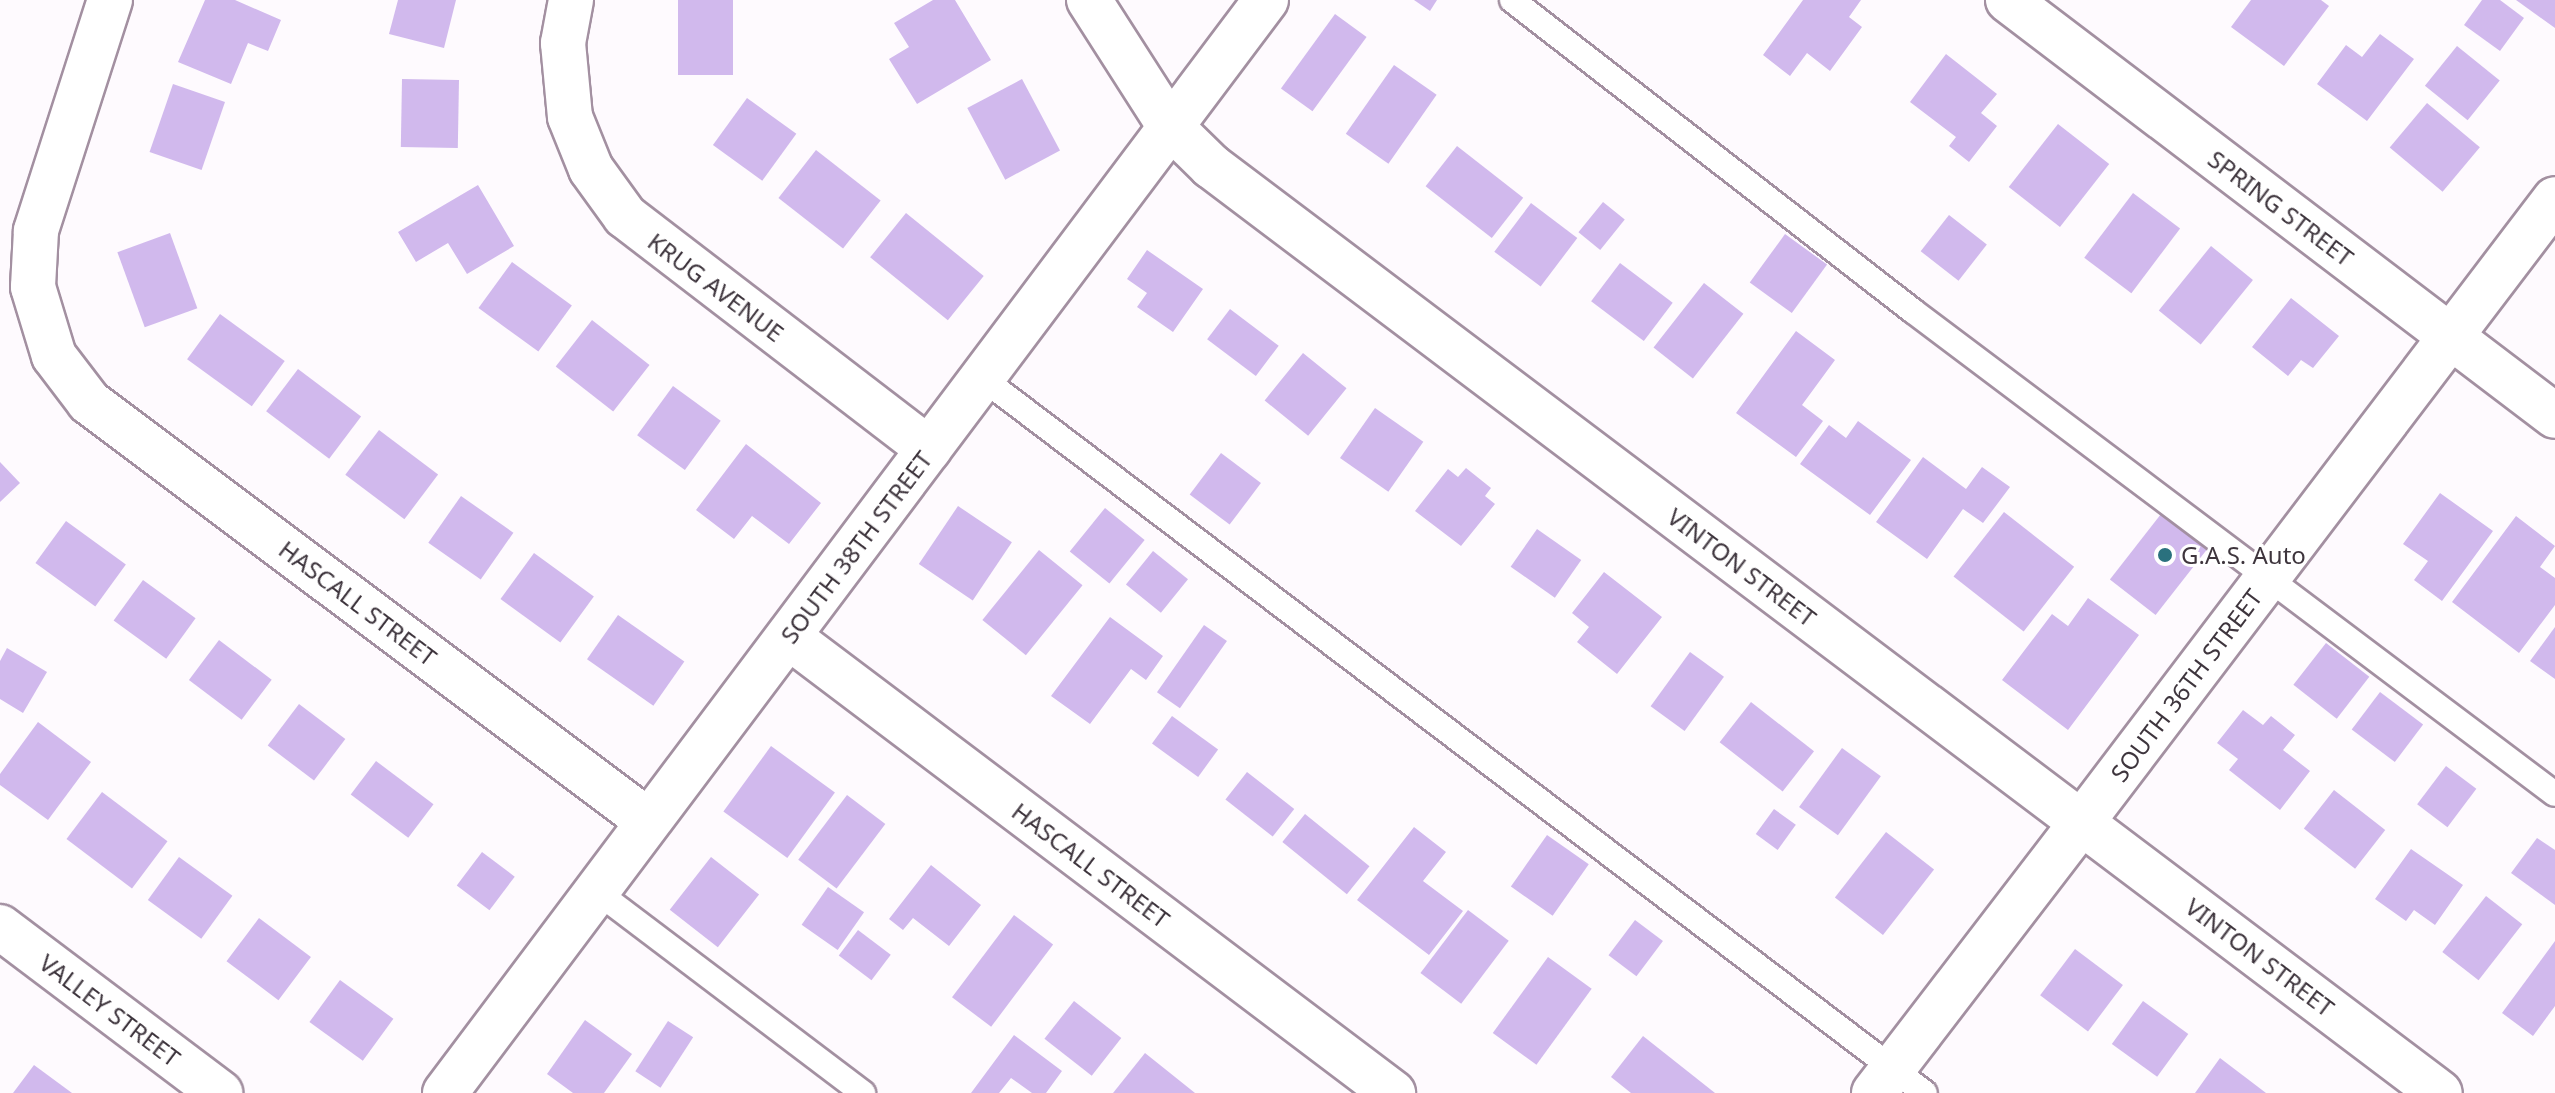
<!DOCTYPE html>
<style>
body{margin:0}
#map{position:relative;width:2555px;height:1093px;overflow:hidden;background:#fefafe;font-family:"Noto Sans",sans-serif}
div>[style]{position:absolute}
.building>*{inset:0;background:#d1b9ed;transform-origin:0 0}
.roads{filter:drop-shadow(2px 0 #a390a1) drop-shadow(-2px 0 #a390a1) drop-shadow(0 2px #a390a1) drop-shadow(0 -2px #a390a1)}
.service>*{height:24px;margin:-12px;padding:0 12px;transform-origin:12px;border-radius:12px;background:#fff}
.minor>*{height:44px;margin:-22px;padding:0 22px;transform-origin:22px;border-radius:22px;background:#fff}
.tertiary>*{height:44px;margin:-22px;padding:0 22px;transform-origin:22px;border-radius:22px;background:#fff}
.dots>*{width:22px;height:22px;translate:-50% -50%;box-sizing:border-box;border:4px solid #fff;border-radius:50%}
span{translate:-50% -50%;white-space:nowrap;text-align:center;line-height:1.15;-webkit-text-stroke:6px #fff;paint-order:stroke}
.street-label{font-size:24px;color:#3e353d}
.poi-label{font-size:24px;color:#3e353d}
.left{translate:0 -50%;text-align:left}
</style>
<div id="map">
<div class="building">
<div style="clip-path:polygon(205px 0,235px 0,281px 20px,268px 51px,248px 43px,231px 84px,178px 62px)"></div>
<div style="clip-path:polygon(398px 0,456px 0,444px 48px,389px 34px)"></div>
<div style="left:678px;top:0;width:55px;height:75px"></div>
<div style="clip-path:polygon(933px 0,955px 0,991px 60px,917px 104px,889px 59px,909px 47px,894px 23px)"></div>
<div style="clip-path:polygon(1414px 0,1437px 0,1430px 11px)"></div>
<div style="clip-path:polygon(1803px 0,1861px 0,1849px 17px,1862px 27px,1830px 71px,1807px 53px,1790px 76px,1763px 55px)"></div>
<div style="clip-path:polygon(2251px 0,2321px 0,2329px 6px,2284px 66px,2231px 27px)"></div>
<div style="clip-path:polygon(2482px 0,2500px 0,2524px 18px,2500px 51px,2464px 25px)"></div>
<div style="clip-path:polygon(2516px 0,2555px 0,2555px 28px)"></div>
<div style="left:1335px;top:14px;width:39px;height:92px;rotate:36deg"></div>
<div style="clip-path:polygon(2380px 34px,2414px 59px,2367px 121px,2317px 84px,2346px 45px,2362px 57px)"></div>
<div style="left:2457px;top:46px;width:55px;height:51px;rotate:39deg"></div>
<div style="clip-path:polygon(1946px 54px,1997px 94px,1981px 113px,1997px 126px,1969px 162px,1949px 146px,1956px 137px,1910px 102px)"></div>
<div style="left:1394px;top:65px;width:52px;height:84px;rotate:35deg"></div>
<div style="left:402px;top:79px;width:57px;height:68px;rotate:1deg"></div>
<div style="left:1022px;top:79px;width:81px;height:62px;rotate:62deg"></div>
<div style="left:173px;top:84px;width:55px;height:72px;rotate:19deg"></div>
<div style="left:747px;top:98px;width:61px;height:58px;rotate:36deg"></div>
<div style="left:2427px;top:103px;width:69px;height:58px;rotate:40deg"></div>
<div style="left:2058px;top:124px;width:65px;height:80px;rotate:38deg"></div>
<div style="left:1457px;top:146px;width:84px;height:51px;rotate:38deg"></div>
<div style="left:816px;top:150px;width:82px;height:61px;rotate:38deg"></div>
<div style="clip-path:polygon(478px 185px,514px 246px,467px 274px,448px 243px,416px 262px,398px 232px)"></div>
<div style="left:2133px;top:193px;width:59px;height:81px;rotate:37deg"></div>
<div style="left:1603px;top:202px;width:28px;height:39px;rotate:39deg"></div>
<div style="left:1531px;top:203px;width:58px;height:61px;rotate:37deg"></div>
<div style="left:906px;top:213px;width:100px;height:57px;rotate:39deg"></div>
<div style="left:1949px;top:215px;width:48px;height:46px;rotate:38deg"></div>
<div style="left:170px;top:233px;width:80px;height:56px;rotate:70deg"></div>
<div style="left:1785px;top:234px;width:52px;height:60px;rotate:36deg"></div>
<div style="left:2211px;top:246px;width:54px;height:83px;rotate:39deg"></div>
<div style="clip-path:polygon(1147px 250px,1203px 289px,1173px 332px,1137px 307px,1147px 293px,1127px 279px)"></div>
<div style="left:512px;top:262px;width:74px;height:57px;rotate:36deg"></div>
<div style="left:1620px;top:263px;width:66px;height:48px;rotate:37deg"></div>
<div style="left:1704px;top:283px;width:50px;height:82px;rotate:38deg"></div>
<div style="clip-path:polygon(2291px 298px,2339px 336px,2313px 368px,2301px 360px,2288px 376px,2252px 347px)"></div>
<div style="left:1230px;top:309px;width:61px;height:38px;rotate:37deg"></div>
<div style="left:220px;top:314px;width:80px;height:56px;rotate:36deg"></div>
<div style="left:592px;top:320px;width:73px;height:59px;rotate:38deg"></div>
<div style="clip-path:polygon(1796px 331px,1835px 360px,1802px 405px,1823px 421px,1796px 457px,1736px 413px)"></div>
<div style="left:1303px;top:353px;width:56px;height:61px;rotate:39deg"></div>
<div style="left:298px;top:369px;width:79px;height:53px;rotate:37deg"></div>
<div style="left:673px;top:386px;width:59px;height:61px;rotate:36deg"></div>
<div style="left:1375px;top:408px;width:59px;height:61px;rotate:35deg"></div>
<div style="clip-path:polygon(1858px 421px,1911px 460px,1870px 515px,1800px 464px,1829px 425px,1846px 438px)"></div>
<div style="left:379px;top:430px;width:74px;height:56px;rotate:37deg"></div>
<div style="clip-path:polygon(746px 444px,821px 503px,789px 544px,752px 516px,734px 539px,696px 510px)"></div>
<div style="left:1221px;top:453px;width:50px;height:52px;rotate:37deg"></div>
<div style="clip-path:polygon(1923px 457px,1966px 489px,1982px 467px,2010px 487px,1983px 523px,1963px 509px,1927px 559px,1876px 522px)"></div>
<div style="clip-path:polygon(0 462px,20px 483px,0 502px)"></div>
<div style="clip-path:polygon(1466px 468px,1491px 488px,1485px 496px,1495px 504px,1461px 546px,1415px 511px,1448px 469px,1458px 477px)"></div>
<div style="clip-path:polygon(2440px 493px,2493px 531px,2442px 601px,2414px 580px,2428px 561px,2403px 544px)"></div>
<div style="left:461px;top:496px;width:64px;height:57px;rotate:35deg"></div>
<div style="left:958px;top:506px;width:65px;height:70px;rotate:34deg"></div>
<div style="left:1105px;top:508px;width:51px;height:56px;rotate:39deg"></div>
<div style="left:2004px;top:512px;width:89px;height:82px;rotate:38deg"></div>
<div style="left:2161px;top:514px;width:58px;height:83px;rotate:38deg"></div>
<div style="clip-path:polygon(2516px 516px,2555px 546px,2540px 567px,2555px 578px,2555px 605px,2519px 653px,2452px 602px)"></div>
<div style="left:66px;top:521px;width:74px;height:52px;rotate:36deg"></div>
<div style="left:1537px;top:529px;width:54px;height:46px;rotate:35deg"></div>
<div style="left:1039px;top:550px;width:56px;height:90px;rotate:39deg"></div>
<div style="left:1153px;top:551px;width:45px;height:43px;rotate:39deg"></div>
<div style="left:534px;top:553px;width:74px;height:57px;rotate:36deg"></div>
<div style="clip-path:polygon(1604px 572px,1662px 617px,1617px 674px,1577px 642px,1589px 627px,1572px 613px)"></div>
<div style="left:143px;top:580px;width:65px;height:50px;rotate:36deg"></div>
<div style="clip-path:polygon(2088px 598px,2139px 635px,2068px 730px,2002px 680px,2052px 614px,2068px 626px)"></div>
<div style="left:618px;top:615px;width:81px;height:54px;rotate:35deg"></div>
<div style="clip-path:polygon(1110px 617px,1163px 656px,1146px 680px,1131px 669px,1090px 724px,1051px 696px)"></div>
<div style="left:1204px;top:625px;width:28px;height:82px;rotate:35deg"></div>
<div style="clip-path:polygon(2555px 627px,2555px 679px,2530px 661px)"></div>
<div style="left:219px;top:640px;width:66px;height:50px;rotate:37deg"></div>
<div style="left:2326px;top:643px;width:55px;height:53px;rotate:38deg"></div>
<div style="clip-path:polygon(7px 648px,47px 672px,23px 713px,0 699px,0 661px)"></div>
<div style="left:1690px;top:652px;width:42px;height:67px;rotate:36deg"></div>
<div style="left:2380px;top:692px;width:54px;height:47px;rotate:37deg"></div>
<div style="left:1751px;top:702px;width:80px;height:51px;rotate:38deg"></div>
<div style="left:299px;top:704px;width:58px;height:52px;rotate:37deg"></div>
<div style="clip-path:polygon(2243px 710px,2263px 725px,2271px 716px,2295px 735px,2283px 750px,2310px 771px,2280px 810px,2229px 770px,2238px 759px,2217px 743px)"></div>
<div style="left:1172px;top:716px;width:57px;height:34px;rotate:36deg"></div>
<div style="clip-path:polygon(38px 722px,91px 762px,48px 820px,0 785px,0 774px)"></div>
<div style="left:771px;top:746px;width:79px;height:81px;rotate:36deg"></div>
<div style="left:1842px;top:748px;width:48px;height:73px;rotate:36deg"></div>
<div style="left:376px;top:761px;width:72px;height:42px;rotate:37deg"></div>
<div style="left:2446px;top:766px;width:38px;height:48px;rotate:37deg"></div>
<div style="left:1247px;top:772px;width:60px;height:35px;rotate:38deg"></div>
<div style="left:2334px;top:790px;width:65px;height:49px;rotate:38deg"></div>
<div style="left:102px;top:792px;width:82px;height:59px;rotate:37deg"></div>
<div style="left:847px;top:795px;width:48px;height:81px;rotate:37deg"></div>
<div style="left:1774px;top:809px;width:27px;height:31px;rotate:36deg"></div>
<div style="left:1305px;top:814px;width:83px;height:36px;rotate:39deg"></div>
<div style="clip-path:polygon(1414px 827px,1446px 852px,1423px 881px,1463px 911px,1429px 955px,1357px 900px)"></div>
<div style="left:1886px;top:832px;width:61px;height:83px;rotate:38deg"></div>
<div style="left:1547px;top:835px;width:51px;height:63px;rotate:35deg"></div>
<div style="clip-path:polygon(2537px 838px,2555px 850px,2555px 905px,2511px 873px)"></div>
<div style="clip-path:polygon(2411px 849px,2463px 885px,2435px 925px,2414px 910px,2406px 921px,2375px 899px)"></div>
<div style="left:482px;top:852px;width:41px;height:42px;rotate:37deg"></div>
<div style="left:179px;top:857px;width:66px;height:53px;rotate:36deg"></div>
<div style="left:711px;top:857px;width:61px;height:67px;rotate:38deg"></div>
<div style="clip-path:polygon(931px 865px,981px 905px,949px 946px,913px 918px,903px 930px,889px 919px)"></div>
<div style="left:828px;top:887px;width:44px;height:46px;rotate:35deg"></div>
<div style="left:2486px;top:896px;width:46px;height:71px;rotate:38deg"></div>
<div style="left:1468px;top:910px;width:51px;height:79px;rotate:37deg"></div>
<div style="left:1014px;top:915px;width:49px;height:103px;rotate:37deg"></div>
<div style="left:259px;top:918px;width:65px;height:54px;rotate:37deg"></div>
<div style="left:1635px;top:920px;width:35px;height:44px;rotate:37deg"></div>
<div style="left:858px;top:930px;width:41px;height:32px;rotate:37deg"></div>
<div style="clip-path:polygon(2555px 941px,2555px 1006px,2533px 1036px,2502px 1013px)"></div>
<div style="left:2075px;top:949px;width:60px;height:58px;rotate:37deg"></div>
<div style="left:1548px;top:957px;width:54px;height:94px;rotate:36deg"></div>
<div style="left:340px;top:980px;width:66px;height:52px;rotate:36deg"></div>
<div style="left:1074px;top:1001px;width:60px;height:48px;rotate:38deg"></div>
<div style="left:2143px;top:1001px;width:56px;height:53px;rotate:36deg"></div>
<div style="clip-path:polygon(585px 1020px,632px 1054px,604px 1093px,573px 1093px,547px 1074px)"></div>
<div style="left:668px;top:1021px;width:30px;height:60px;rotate:33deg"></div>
<div style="clip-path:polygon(1014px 1035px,1062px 1071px,1046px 1093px,1032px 1093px,1011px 1078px,999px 1093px,971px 1093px)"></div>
<div style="clip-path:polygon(1643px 1036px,1715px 1093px,1631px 1093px,1611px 1077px)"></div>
<div style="clip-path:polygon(1145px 1053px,1195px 1093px,1113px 1093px)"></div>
<div style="clip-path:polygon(2220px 1058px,2266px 1093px,2195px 1093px)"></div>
<div style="clip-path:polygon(34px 1065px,72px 1093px,13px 1093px)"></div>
</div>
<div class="roads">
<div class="service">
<div style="left:1512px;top:0;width:507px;rotate:37.8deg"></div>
<div style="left:1913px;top:311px;width:803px;rotate:36.96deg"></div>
<div style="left:982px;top:378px;width:1183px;rotate:37.17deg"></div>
<div style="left:596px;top:891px;width:335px;rotate:37.1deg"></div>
</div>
<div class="minor">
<div style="left:110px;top:0;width:243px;rotate:107.8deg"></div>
<div style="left:36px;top:231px;width:56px;rotate:93.1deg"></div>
<div style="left:33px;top:287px;width:72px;rotate:73.1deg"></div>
<div style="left:54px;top:356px;width:58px;rotate:52.7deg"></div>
<div style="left:89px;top:402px;width:699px;rotate:36.85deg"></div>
<div style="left:571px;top:0;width:44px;rotate:100.5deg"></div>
<div style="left:563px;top:43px;width:74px;rotate:84.6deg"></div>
<div style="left:570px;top:117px;width:56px;rotate:68deg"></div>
<div style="left:591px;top:169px;width:58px;rotate:54.1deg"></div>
<div style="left:625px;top:216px;width:383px;rotate:37.5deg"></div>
<div style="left:2008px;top:0;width:687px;rotate:37.25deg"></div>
<div style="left:789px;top:637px;width:757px;rotate:37.05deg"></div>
<div style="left:2082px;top:822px;width:782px;rotate:-52.79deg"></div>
<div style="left:0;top:927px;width:276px;rotate:37deg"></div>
<div style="left:445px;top:1093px;width:1367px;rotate:-53.09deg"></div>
</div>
<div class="tertiary">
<div style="left:1089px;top:0;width:148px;rotate:57.4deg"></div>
<div style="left:1169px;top:125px;width:59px;rotate:44.3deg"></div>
<div style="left:1211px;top:166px;width:1539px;rotate:37.03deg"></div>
<div style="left:1874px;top:1093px;width:342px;rotate:-52.5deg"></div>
</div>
</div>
<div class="dots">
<div style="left:2165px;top:555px;background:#2a717e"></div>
</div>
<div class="street-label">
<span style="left:2281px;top:208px;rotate:37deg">SPRING STREET</span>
<span style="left:716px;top:287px;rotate:37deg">KRUG AVENUE</span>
<span style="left:856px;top:547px;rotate:-53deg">SOUTH 38TH STREET</span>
<span style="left:1742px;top:567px;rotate:37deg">VINTON STREET</span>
<span style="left:358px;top:603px;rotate:37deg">HASCALL STREET</span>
<span style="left:2186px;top:685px;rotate:-53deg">SOUTH 36TH STREET</span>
<span style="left:1091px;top:865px;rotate:37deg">HASCALL STREET</span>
<span style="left:2260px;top:957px;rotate:37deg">VINTON STREET</span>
<span style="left:110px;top:1010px;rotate:37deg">VALLEY STREET</span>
</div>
<div class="poi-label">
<span class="left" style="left:2181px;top:555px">G.A.S. Auto</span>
</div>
</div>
